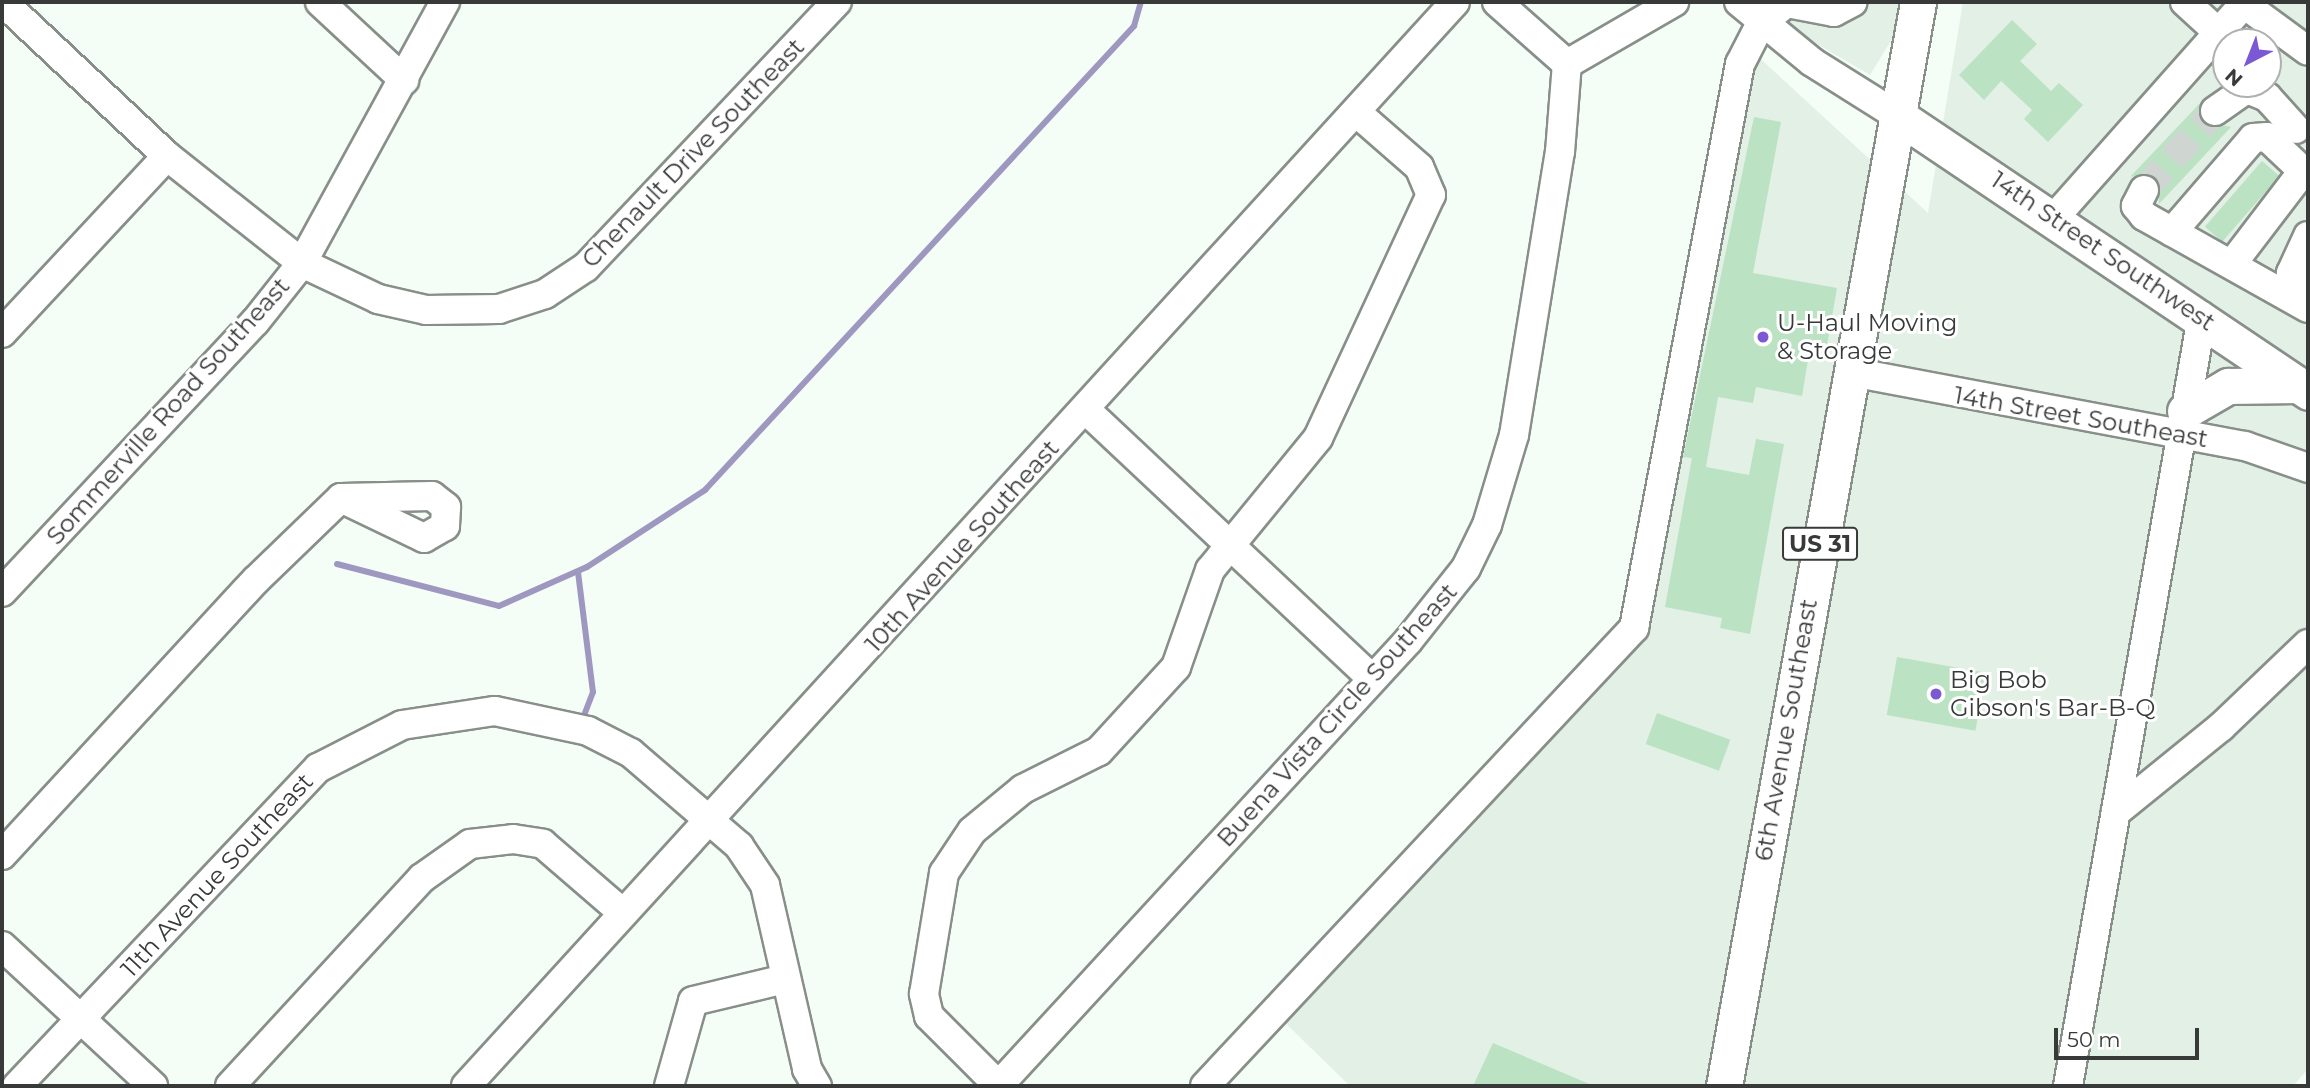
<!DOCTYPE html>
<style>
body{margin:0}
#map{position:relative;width:2310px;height:1088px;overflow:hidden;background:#f5fdf7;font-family:Montserrat,sans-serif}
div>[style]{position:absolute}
.built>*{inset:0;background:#e2f0e5}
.stream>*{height:6px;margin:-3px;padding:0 3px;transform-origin:3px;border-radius:3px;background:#9e97c0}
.building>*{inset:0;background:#bbe2c3;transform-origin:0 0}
.minor-tunnel>*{height:28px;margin-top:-14px;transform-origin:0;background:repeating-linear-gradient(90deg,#cfd6d1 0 28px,transparent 0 42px)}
.roads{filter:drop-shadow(2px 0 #888f89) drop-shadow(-2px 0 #888f89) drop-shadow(0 2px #888f89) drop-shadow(0 -2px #888f89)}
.minor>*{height:28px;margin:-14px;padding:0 14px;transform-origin:14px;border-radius:14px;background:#fff}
.major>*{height:35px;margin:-17.5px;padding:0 17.5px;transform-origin:17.5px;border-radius:17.5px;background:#fff}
.dots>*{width:19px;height:19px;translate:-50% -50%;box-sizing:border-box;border:4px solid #fff;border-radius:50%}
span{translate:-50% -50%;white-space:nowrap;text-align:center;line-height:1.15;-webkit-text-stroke:6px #fff;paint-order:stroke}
.shield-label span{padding:2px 5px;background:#fff;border:2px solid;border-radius:5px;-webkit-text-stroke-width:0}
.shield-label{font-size:23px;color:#373a38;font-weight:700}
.street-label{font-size:24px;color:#373a38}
.poi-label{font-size:24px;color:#373a38}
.left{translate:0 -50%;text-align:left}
.frame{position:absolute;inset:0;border:4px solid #373a38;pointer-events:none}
.north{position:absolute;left:2212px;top:28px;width:70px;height:70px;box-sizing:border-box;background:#fff;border:2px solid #afb0af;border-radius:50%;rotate:222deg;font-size:19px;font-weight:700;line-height:28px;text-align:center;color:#373a38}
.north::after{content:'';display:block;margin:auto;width:24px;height:32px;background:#7c59d4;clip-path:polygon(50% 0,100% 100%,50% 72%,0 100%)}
.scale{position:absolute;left:2054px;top:1028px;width:145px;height:32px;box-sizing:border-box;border:4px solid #373a38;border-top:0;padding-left:9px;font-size:21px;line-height:24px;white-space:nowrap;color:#373a38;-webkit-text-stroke:5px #fff;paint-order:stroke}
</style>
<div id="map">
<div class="built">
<div style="clip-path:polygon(1768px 2px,1902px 2px,1897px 31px,1870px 75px,1800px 34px)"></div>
<div style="clip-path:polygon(evenodd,1963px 2px,2308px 2px,2308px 1069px,2293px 1086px,1350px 1086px,1273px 1011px,1634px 626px,1753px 52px,1928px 213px,1963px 2px,2226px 42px,2268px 42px,2268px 84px,2226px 84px,2226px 42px)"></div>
</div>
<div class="stream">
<div style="left:337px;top:564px;width:167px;rotate:14.5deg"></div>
<div style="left:499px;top:606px;width:96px;rotate:-23.9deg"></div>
<div style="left:587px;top:567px;width:141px;rotate:-33.1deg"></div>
<div style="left:705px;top:490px;width:632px;rotate:-47.24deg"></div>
<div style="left:1134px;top:26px;width:25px;rotate:-74deg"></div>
<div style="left:578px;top:572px;width:121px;rotate:82.9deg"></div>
<div style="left:593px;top:692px;width:26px;rotate:111deg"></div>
</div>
<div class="building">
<div style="clip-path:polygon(2012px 20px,2037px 44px,2020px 61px,2051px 91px,2059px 83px,2083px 105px,2048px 142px,2024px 119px,2032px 110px,2001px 81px,1984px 100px,1959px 75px)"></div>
<div style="clip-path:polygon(2203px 100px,2202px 121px,2231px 127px,2159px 204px,2157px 180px,2144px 173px,2130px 177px)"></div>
<div style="clip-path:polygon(1754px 117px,1781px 122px,1753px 273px,1837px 288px,1826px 351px,1810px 348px,1802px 396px,1756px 387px,1753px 403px,1718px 397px,1706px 467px,1749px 475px,1756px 439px,1784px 444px,1750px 634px,1720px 628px,1722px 618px,1665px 607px,1692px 458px,1683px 457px)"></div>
<div style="left:2262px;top:161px;width:23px;height:87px;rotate:41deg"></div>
<div style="left:1897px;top:657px;width:90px;height:59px;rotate:10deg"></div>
<div style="left:1657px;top:713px;width:78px;height:33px;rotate:20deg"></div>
<div style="clip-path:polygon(1493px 1043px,1594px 1086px,1473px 1086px)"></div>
</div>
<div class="minor-tunnel">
<div style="left:2144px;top:190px;width:106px;rotate:-48.1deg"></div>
</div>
<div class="roads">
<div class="minor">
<div style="left:320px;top:2px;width:115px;rotate:42.9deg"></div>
<div style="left:1497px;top:2px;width:94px;rotate:41.5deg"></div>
<div style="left:1739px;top:2px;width:94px;rotate:39.4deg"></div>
<div style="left:1812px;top:62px;width:98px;rotate:32.1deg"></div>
<div style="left:2185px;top:2px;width:45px;rotate:42.3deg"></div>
<div style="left:2244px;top:4px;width:79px;rotate:36.3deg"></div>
<div style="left:1567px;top:64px;width:124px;rotate:-30.1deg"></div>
<div style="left:2215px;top:111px;width:39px;rotate:-35deg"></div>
<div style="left:2247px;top:89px;width:22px;rotate:22deg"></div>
<div style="left:2267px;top:97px;width:43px;rotate:47.8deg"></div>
<div style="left:167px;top:156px;width:172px;rotate:38.4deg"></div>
<div style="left:302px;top:263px;width:84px;rotate:25.3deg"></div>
<div style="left:378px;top:299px;width:49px;rotate:12.9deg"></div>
<div style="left:426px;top:310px;width:73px;rotate:-0.8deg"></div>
<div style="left:499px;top:309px;width:48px;rotate:-18.1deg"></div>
<div style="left:545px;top:294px;width:49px;rotate:-33.4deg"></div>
<div style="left:586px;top:267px;width:365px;rotate:-46.6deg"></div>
<div style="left:2144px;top:190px;width:18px;rotate:117deg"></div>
<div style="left:2136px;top:206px;width:13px;rotate:51deg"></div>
<div style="left:2144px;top:216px;width:188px;rotate:29.3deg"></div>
<div style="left:2054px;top:218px;width:289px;rotate:-48.4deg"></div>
<div style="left:2172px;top:232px;width:124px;rotate:-49.2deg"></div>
<div style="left:2253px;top:138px;width:14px;rotate:-4deg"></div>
<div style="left:2267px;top:137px;width:50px;rotate:43.4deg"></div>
<div style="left:2303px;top:171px;width:117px;rotate:127.4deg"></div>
<div style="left:2308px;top:236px;width:41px;rotate:114.7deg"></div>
<div style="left:2291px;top:273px;width:23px;rotate:41deg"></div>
<div style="left:2px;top:333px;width:242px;rotate:-47deg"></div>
<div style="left:167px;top:156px;width:225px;rotate:-136.8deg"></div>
<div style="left:1852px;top:372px;width:400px;rotate:10.7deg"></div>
<div style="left:2245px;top:446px;width:67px;rotate:19.2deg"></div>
<div style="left:1086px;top:410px;width:393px;rotate:43.2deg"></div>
<div style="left:2px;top:592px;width:370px;rotate:-46.9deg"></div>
<div style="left:255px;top:322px;width:75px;rotate:-51.5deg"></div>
<div style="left:302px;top:263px;width:298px;rotate:-61.3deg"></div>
<div style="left:2116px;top:812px;width:135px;rotate:-39deg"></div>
<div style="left:2221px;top:727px;width:120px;rotate:-43.7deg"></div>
<div style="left:2px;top:855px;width:374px;rotate:-47.3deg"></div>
<div style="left:256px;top:580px;width:118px;rotate:-44deg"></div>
<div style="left:341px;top:498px;width:91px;rotate:-1.3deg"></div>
<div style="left:432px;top:496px;width:18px;rotate:38deg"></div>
<div style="left:446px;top:507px;width:19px;rotate:93deg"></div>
<div style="left:445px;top:526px;width:24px;rotate:150deg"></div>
<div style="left:424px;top:538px;width:92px;rotate:-154.3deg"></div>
<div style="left:2px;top:946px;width:206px;rotate:42.8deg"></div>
<div style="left:17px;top:1086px;width:438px;rotate:-46.6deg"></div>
<div style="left:318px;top:768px;width:94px;rotate:-27.1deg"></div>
<div style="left:402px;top:725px;width:94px;rotate:-8.6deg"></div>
<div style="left:495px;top:711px;width:95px;rotate:12.1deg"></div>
<div style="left:588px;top:731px;width:48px;rotate:27.1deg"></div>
<div style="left:631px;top:753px;width:143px;rotate:40.7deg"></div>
<div style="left:739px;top:846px;width:47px;rotate:56.3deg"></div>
<div style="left:765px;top:885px;width:189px;rotate:77.1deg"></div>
<div style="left:807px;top:1069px;width:20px;rotate:60deg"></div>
<div style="left:230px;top:1086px;width:283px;rotate:-47.3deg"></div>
<div style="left:422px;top:878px;width:59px;rotate:-35.3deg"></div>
<div style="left:470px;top:844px;width:43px;rotate:-6.6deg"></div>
<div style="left:513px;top:839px;width:30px;rotate:9deg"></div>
<div style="left:543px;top:844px;width:106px;rotate:40.8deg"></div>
<div style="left:466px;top:1086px;width:1467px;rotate:-47.62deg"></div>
<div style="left:669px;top:1086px;width:88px;rotate:-74.2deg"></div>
<div style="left:693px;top:1001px;width:95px;rotate:-13.4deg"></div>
<div style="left:998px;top:1086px;width:605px;rotate:-47.34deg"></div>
<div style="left:1408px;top:641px;width:93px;rotate:-51.5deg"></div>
<div style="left:1466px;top:568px;width:48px;rotate:-64deg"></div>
<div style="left:1487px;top:525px;width:94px;rotate:-73.3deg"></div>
<div style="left:1514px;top:435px;width:287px;rotate:-80.8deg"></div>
<div style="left:1560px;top:152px;width:88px;rotate:-85.5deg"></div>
<div style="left:999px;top:1086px;width:99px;rotate:-135deg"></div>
<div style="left:929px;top:1016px;width:23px;rotate:-103deg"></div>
<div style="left:924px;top:994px;width:123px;rotate:-80.6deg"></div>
<div style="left:944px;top:873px;width:50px;rotate:-56.3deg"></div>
<div style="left:972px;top:831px;width:66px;rotate:-39.5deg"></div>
<div style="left:1023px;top:789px;width:85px;rotate:-26.6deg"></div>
<div style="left:1099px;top:751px;width:114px;rotate:-47.5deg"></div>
<div style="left:1176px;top:667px;width:103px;rotate:-70.7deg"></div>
<div style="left:1210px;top:570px;width:171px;rotate:-50.7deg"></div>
<div style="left:1318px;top:438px;width:268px;rotate:-65.1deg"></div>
<div style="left:1431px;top:195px;width:30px;rotate:-113deg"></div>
<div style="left:1419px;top:167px;width:84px;rotate:-138.9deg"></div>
<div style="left:1205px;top:1086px;width:628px;rotate:-46.87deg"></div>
<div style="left:1634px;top:628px;width:574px;rotate:-79.36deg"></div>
<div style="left:1740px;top:64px;width:46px;rotate:-62.9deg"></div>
<div style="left:1761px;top:23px;width:33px;rotate:-38deg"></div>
<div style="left:1787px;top:3px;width:48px;rotate:10.8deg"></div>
<div style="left:1834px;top:12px;width:21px;rotate:-28deg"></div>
<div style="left:2068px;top:1086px;width:781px;rotate:-80.12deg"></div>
</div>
<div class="major">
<div style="left:1895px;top:114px;width:498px;rotate:33.9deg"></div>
<div style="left:2185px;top:411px;width:50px;rotate:-30.2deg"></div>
<div style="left:2228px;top:386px;width:71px;rotate:-0.8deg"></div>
<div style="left:1724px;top:1086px;width:1101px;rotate:-79.85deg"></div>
</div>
</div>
<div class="dots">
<div style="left:1763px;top:337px;background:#7c59d4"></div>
<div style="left:1936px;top:694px;background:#7c59d4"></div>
</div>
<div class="shield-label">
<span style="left:1820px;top:544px">US 31</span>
</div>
<div class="street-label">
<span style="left:693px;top:153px;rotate:-46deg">Chenault Drive Southeast</span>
<span style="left:2103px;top:251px;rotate:34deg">14th Street Southwest</span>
<span style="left:168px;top:411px;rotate:-48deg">Sommerville Road Southeast</span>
<span style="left:2081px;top:417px;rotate:10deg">14th Street Southeast</span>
<span style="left:962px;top:546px;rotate:-48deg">10th Avenue Southeast</span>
<span style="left:1337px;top:715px;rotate:-48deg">Buena Vista Circle Southeast</span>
<span style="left:1786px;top:730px;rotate:-80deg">6th Avenue Southeast</span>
<span style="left:217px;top:875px;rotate:-47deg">11th Avenue Southeast</span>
</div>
<div class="poi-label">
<span class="left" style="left:1777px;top:337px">U-Haul Moving<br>&amp; Storage</span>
<span class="left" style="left:1950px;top:694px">Big Bob<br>Gibson's Bar-B-Q</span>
</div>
<div class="frame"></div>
<div class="north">N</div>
<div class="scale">50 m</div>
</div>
